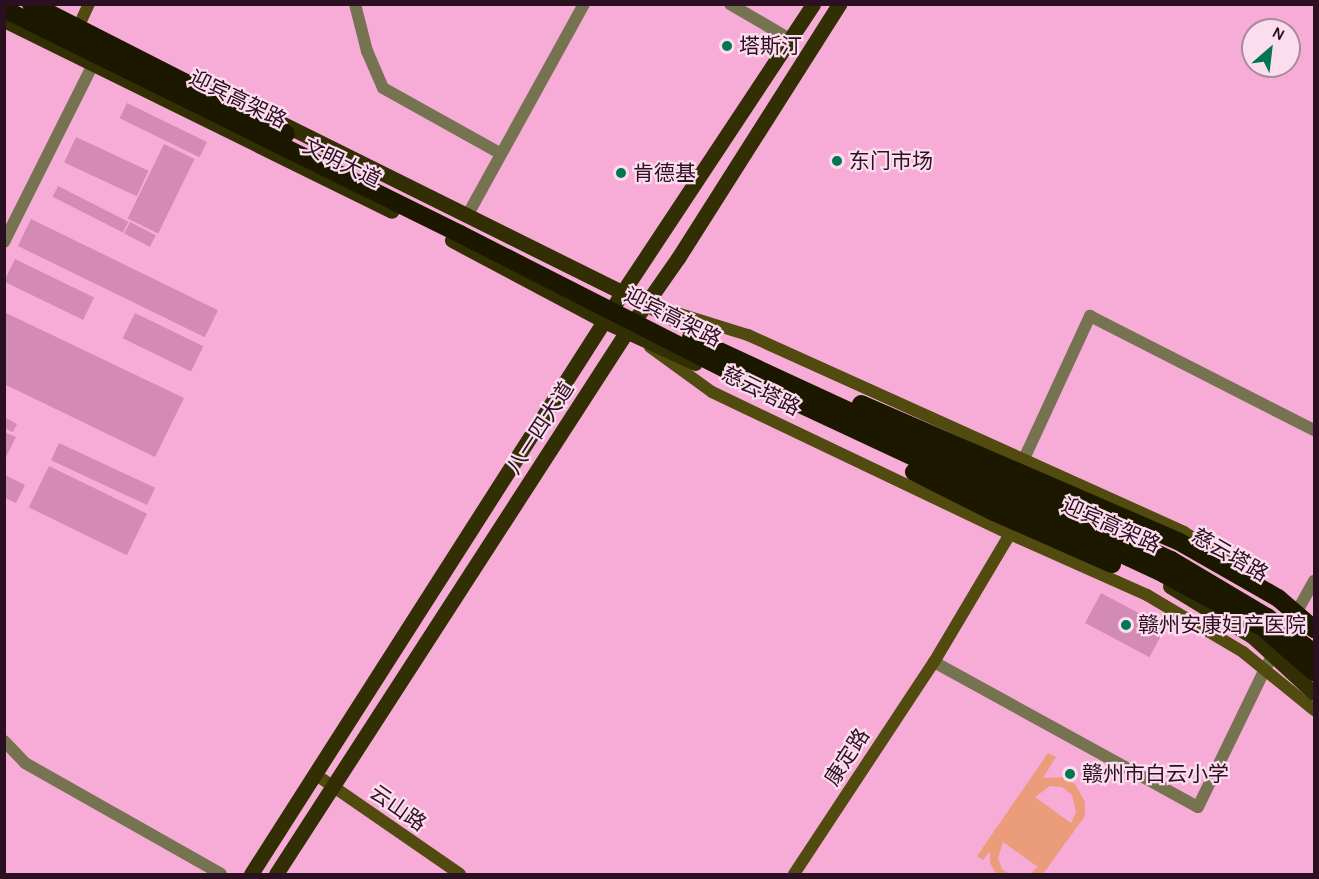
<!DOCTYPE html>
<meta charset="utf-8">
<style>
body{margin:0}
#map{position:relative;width:1319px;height:879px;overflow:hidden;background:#f6acd7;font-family:Karla,"Noto Sans SC",sans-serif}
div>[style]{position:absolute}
.green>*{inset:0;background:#ea9c7b}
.building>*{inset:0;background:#d38bb6;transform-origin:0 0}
.street>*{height:12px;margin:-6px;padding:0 6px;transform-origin:6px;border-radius:6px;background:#767350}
.secondary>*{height:12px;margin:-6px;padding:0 6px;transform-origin:6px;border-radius:6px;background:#514b0f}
.primary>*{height:15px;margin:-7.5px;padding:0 7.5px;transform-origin:7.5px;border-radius:7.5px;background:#332f05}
.highway-bridge>*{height:18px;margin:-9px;padding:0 9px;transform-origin:9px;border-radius:9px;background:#1c1800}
.dots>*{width:16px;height:16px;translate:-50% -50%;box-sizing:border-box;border:3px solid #fcddee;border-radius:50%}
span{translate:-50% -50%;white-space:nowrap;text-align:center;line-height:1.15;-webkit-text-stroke:4.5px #fcddee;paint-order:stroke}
.poi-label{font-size:21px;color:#2a1020}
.left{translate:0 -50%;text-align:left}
.street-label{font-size:21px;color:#2a1020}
.frame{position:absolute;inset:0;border:6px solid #2a1020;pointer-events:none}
.north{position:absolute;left:1241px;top:18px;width:60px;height:60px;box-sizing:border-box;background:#fcddee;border:2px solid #a88b9c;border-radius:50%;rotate:28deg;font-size:16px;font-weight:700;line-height:24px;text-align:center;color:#2a1020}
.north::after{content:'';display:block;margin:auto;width:21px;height:27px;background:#007651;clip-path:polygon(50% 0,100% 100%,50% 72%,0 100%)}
</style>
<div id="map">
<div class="green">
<div style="clip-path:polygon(evenodd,1048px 753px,1056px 757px,1043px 778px,1063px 777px,1075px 784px,1085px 802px,1085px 816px,1043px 874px,1030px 874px,1038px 867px,1003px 842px,998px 858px,1002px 869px,1009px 874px,996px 874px,990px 863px,990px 851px,983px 860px,977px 856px,1048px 753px,1050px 786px,1062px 787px,1072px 795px,1076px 812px,1071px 823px,1035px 797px,1050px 786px)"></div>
</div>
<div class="building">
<div style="left:127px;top:103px;width:89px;height:17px;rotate:26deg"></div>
<div style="left:76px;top:137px;width:80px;height:28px;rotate:25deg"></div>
<div style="left:164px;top:144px;width:34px;height:83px;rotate:26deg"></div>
<div style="left:58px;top:186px;width:79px;height:12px;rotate:27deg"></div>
<div style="left:31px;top:219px;width:208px;height:30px;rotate:26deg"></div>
<div style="left:130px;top:222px;width:29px;height:13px;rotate:27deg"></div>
<div style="left:15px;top:259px;width:88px;height:25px;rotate:26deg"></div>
<div style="clip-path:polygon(4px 312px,184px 398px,155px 457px,4px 384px)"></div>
<div style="left:135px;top:313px;width:76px;height:28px;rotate:26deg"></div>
<div style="clip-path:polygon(4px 417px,17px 424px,13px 432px,4px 428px)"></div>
<div style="clip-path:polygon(4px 432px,16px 437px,4px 461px)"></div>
<div style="left:59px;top:443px;width:106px;height:19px;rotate:25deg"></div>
<div style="left:49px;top:466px;width:109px;height:46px;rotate:26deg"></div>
<div style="clip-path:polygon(5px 475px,25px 485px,16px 503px,5px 498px)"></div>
<div style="left:1101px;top:593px;width:73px;height:34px;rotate:28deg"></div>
</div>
<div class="street">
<div style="left:355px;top:4px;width:49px;rotate:75.7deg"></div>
<div style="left:367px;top:51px;width:40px;rotate:66.6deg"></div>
<div style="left:383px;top:88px;width:134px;rotate:29.1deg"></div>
<div style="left:730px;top:4px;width:69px;rotate:30.3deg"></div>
<div style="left:467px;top:216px;width:242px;rotate:-61.1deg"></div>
<div style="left:4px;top:242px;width:199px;rotate:-63.4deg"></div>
<div style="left:1023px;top:461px;width:160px;rotate:-65.2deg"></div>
<div style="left:1090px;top:316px;width:251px;rotate:27deg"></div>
<div style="left:934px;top:662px;width:301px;rotate:28.8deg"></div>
<div style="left:1198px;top:807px;width:153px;rotate:-64.1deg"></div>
<div style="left:1265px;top:669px;width:101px;rotate:-60.9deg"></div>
<div style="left:4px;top:741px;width:30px;rotate:46deg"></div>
<div style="left:25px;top:763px;width:225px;rotate:29.5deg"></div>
</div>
<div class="secondary">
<div style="left:81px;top:21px;width:19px;rotate:-65deg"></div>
<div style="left:667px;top:310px;width:85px;rotate:17.2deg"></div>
<div style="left:748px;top:335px;width:478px;rotate:24.3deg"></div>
<div style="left:1184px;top:532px;width:50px;rotate:32.7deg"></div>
<div style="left:650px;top:347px;width:77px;rotate:36deg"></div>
<div style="left:712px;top:392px;width:330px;rotate:25.5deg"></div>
<div style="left:1010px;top:534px;width:150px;rotate:24deg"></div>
<div style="left:1147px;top:595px;width:112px;rotate:30.7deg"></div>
<div style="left:1243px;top:652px;width:92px;rotate:39.2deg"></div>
<div style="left:315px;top:774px;width:176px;rotate:34.6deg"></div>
<div style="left:794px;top:874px;width:254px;rotate:-56.6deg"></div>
<div style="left:934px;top:662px;width:149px;rotate:-59.3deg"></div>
</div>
<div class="primary">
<div style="left:4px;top:20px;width:432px;rotate:26.2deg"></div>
<div style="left:275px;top:120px;width:414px;rotate:26.4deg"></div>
<div style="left:646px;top:304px;width:72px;rotate:28.4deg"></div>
<div style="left:452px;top:240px;width:174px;rotate:28deg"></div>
<div style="left:606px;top:322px;width:98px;rotate:24.7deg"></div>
<div style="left:1170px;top:586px;width:96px;rotate:31.4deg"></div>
<div style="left:1252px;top:636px;width:84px;rotate:42.6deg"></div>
<div style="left:251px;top:874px;width:689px;rotate:-57.44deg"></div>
<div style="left:622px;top:293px;width:346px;rotate:-56.5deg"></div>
<div style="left:276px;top:874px;width:647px;rotate:-57.12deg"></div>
<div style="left:627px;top:331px;width:89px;rotate:-55.1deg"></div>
<div style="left:678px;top:258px;width:301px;rotate:-57.6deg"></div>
</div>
<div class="highway-bridge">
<div style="left:31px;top:4px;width:286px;rotate:27deg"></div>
<div style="left:4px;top:9px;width:508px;rotate:26.26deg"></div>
<div style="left:460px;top:234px;width:302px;rotate:27deg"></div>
<div style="left:729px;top:371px;width:480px;rotate:25deg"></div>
<div style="left:1164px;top:574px;width:111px;rotate:28.4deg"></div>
<div style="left:1262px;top:627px;width:69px;rotate:40.9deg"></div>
<div style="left:691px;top:338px;width:529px;rotate:24.82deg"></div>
<div style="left:1171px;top:560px;width:112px;rotate:30.7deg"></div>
<div style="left:1267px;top:617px;width:59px;rotate:37.5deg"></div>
<div style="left:861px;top:404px;width:345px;rotate:23.4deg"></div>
<div style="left:1178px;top:541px;width:115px;rotate:29.7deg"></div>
<div style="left:1278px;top:598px;width:48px;rotate:40.7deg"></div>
<div style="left:914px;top:472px;width:89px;rotate:26.6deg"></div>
<div style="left:994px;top:512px;width:129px;rotate:23.8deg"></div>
</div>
<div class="dots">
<div style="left:727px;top:46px;background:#007651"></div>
<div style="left:837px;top:161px;background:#007651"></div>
<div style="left:621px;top:173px;background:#007651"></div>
<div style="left:1126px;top:625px;background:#007651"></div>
<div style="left:1070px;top:774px;background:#007651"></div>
</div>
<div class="poi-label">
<span class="left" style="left:739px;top:46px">塔斯汀</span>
<span class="left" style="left:849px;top:161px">东门市场</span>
<span class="left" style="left:633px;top:173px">肯德基</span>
<span class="left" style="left:1138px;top:625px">赣州安康妇产医院</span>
<span class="left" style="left:1082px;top:774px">赣州市白云小学</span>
</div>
<div class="street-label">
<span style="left:238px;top:99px;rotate:26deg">迎宾高架路</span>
<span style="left:342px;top:163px;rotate:26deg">文明大道</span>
<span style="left:673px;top:317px;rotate:27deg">迎宾高架路</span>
<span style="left:761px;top:391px;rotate:26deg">慈云塔路</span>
<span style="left:540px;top:428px;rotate:-57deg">八一四大道</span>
<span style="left:1111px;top:525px;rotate:24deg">迎宾高架路</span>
<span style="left:1230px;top:555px;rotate:30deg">慈云塔路</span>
<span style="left:847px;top:757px;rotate:-57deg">康定路</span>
<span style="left:398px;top:808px;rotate:35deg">云山路</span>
</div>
<div class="frame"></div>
<div class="north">N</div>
</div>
